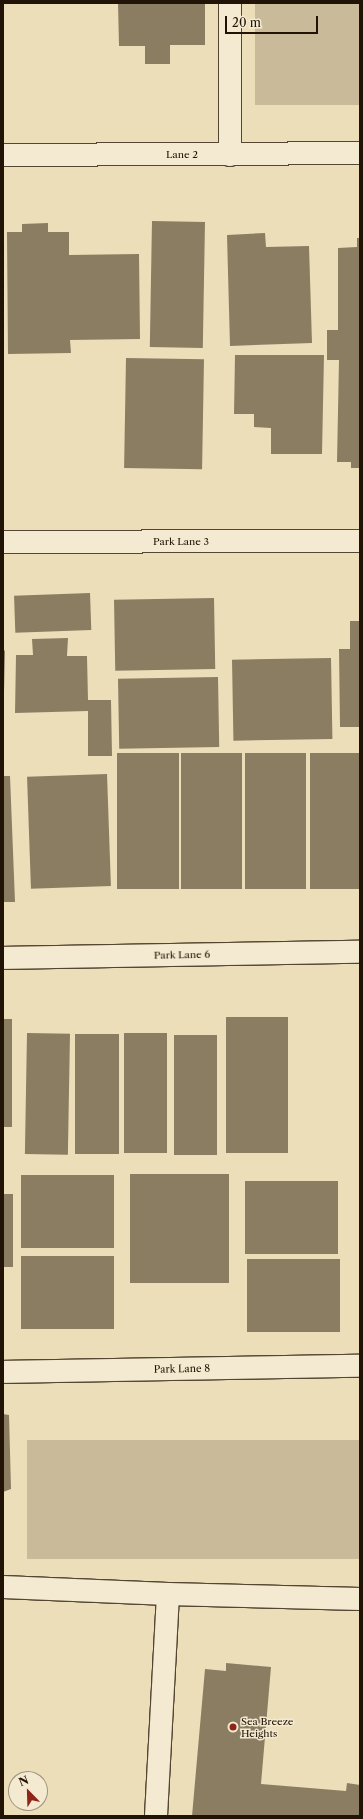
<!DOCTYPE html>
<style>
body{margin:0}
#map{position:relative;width:363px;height:1819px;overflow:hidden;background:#ecdeb8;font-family:"Libre Caslon Text",serif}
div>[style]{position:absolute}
.green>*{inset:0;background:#c9bb9a;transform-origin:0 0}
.building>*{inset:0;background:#8b7d62;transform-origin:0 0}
.roads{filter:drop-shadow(1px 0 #544632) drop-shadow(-1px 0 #544632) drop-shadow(0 1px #544632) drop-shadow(0 -1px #544632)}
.minor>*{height:22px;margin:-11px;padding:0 11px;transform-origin:11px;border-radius:11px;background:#f3ead1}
.dots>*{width:11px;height:11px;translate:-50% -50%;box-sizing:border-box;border:2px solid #f3ead1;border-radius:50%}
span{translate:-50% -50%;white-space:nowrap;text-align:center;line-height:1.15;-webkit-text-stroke:3px #f3ead1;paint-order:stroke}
.street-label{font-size:10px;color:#211305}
.poi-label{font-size:10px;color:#211305}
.left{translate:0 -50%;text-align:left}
.frame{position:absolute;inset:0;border:4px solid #211305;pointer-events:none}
.north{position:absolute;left:8px;top:1771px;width:40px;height:40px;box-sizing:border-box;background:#f3ead1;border:1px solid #9f947f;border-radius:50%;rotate:337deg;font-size:11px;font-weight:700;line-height:16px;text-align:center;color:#211305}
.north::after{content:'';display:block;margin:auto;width:14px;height:18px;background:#8f2418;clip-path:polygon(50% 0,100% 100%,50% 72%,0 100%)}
.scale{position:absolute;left:225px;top:16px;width:93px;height:18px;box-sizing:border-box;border:2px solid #211305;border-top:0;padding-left:5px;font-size:12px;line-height:14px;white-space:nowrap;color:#211305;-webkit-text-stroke:3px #f3ead1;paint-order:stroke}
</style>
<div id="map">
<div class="green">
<div style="left:255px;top:3px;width:105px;height:102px"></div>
<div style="left:27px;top:1440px;width:333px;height:119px"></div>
</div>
<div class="building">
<div style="clip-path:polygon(118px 3px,205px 3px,205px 45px,170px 45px,170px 64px,145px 64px,145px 46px,119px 46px)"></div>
<div style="left:152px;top:221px;width:53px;height:126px;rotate:1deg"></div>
<div style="clip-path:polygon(48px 223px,48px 232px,69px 232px,69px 255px,139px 254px,140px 339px,70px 340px,71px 353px,8px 354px,7px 232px,22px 232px,22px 224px)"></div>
<div style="clip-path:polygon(265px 233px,266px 247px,309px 246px,312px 343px,230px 346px,227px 235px)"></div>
<div style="clip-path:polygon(357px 238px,360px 238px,360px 468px,351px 468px,351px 462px,337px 462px,339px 360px,327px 360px,327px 330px,338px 330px,338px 248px,357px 247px)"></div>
<div style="clip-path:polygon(235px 355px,324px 355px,322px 454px,271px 454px,271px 428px,254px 427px,254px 414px,234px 414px)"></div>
<div style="left:126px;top:358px;width:78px;height:110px;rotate:1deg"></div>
<div style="left:90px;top:593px;width:37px;height:76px;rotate:88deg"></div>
<div style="left:214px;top:598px;width:71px;height:100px;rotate:89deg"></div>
<div style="clip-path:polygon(350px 621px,360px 621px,360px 727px,340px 727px,339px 649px,350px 649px)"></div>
<div style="clip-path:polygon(68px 638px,67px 656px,87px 656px,88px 700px,111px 700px,112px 756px,88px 756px,88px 711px,15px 713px,16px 655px,33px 655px,32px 639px)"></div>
<div style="clip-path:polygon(3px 649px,5px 651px,4px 692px,3px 692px)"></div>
<div style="left:331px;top:658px;width:81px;height:99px;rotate:89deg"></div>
<div style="left:218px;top:677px;width:70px;height:100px;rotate:89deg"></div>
<div style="left:179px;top:753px;width:136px;height:62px;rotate:90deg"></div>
<div style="left:242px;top:753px;width:136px;height:61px;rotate:90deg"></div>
<div style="left:306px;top:753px;width:136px;height:61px;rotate:90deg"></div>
<div style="left:360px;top:753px;width:136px;height:50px;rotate:90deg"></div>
<div style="left:107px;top:774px;width:112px;height:80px;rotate:88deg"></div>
<div style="clip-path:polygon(3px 776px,10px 776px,15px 902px,3px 902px)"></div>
<div style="left:288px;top:1017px;width:136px;height:62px;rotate:90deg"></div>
<div style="left:3px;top:1019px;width:9px;height:108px"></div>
<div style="left:27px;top:1033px;width:43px;height:121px;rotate:1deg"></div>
<div style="left:124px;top:1033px;width:43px;height:120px"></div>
<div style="left:75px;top:1034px;width:44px;height:120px"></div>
<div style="left:174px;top:1035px;width:43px;height:120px"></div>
<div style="left:130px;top:1174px;width:99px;height:109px"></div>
<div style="left:21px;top:1175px;width:93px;height:73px"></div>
<div style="left:245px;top:1181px;width:93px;height:73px"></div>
<div style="left:3px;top:1194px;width:10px;height:73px"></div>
<div style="left:21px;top:1256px;width:93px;height:73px"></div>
<div style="left:247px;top:1259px;width:93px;height:73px"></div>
<div style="clip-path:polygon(3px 1414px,9px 1415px,11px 1489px,3px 1492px)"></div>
<div style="clip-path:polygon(226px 1663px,271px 1667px,261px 1784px,346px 1791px,347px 1783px,360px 1785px,360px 1816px,192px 1816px,205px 1669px,226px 1671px)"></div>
</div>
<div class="roads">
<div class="minor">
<div style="left:3px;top:155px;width:357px;rotate:-0.3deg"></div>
<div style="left:230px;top:155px;width:152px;rotate:-90deg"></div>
<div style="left:3px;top:542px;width:357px;rotate:-0.2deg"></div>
<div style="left:3px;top:958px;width:357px;rotate:-1deg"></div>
<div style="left:3px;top:1372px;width:357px;rotate:-1deg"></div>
<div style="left:3px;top:1587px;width:165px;rotate:2.4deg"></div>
<div style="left:168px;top:1594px;width:192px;rotate:1.5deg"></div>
<div style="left:156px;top:1816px;width:222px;rotate:-86.9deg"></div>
</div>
</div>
<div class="dots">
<div style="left:233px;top:1727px;background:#8f2418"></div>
</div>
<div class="street-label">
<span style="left:182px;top:155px">Lane 2</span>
<span style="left:181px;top:542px">Park Lane 3</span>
<span style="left:182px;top:955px;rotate:-1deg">Park Lane 6</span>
<span style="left:182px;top:1369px;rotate:-1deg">Park Lane 8</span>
</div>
<div class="poi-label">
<span class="left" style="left:241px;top:1727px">Sea Breeze<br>Heights</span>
</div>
<div class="frame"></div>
<div class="north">N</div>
<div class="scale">20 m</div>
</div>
